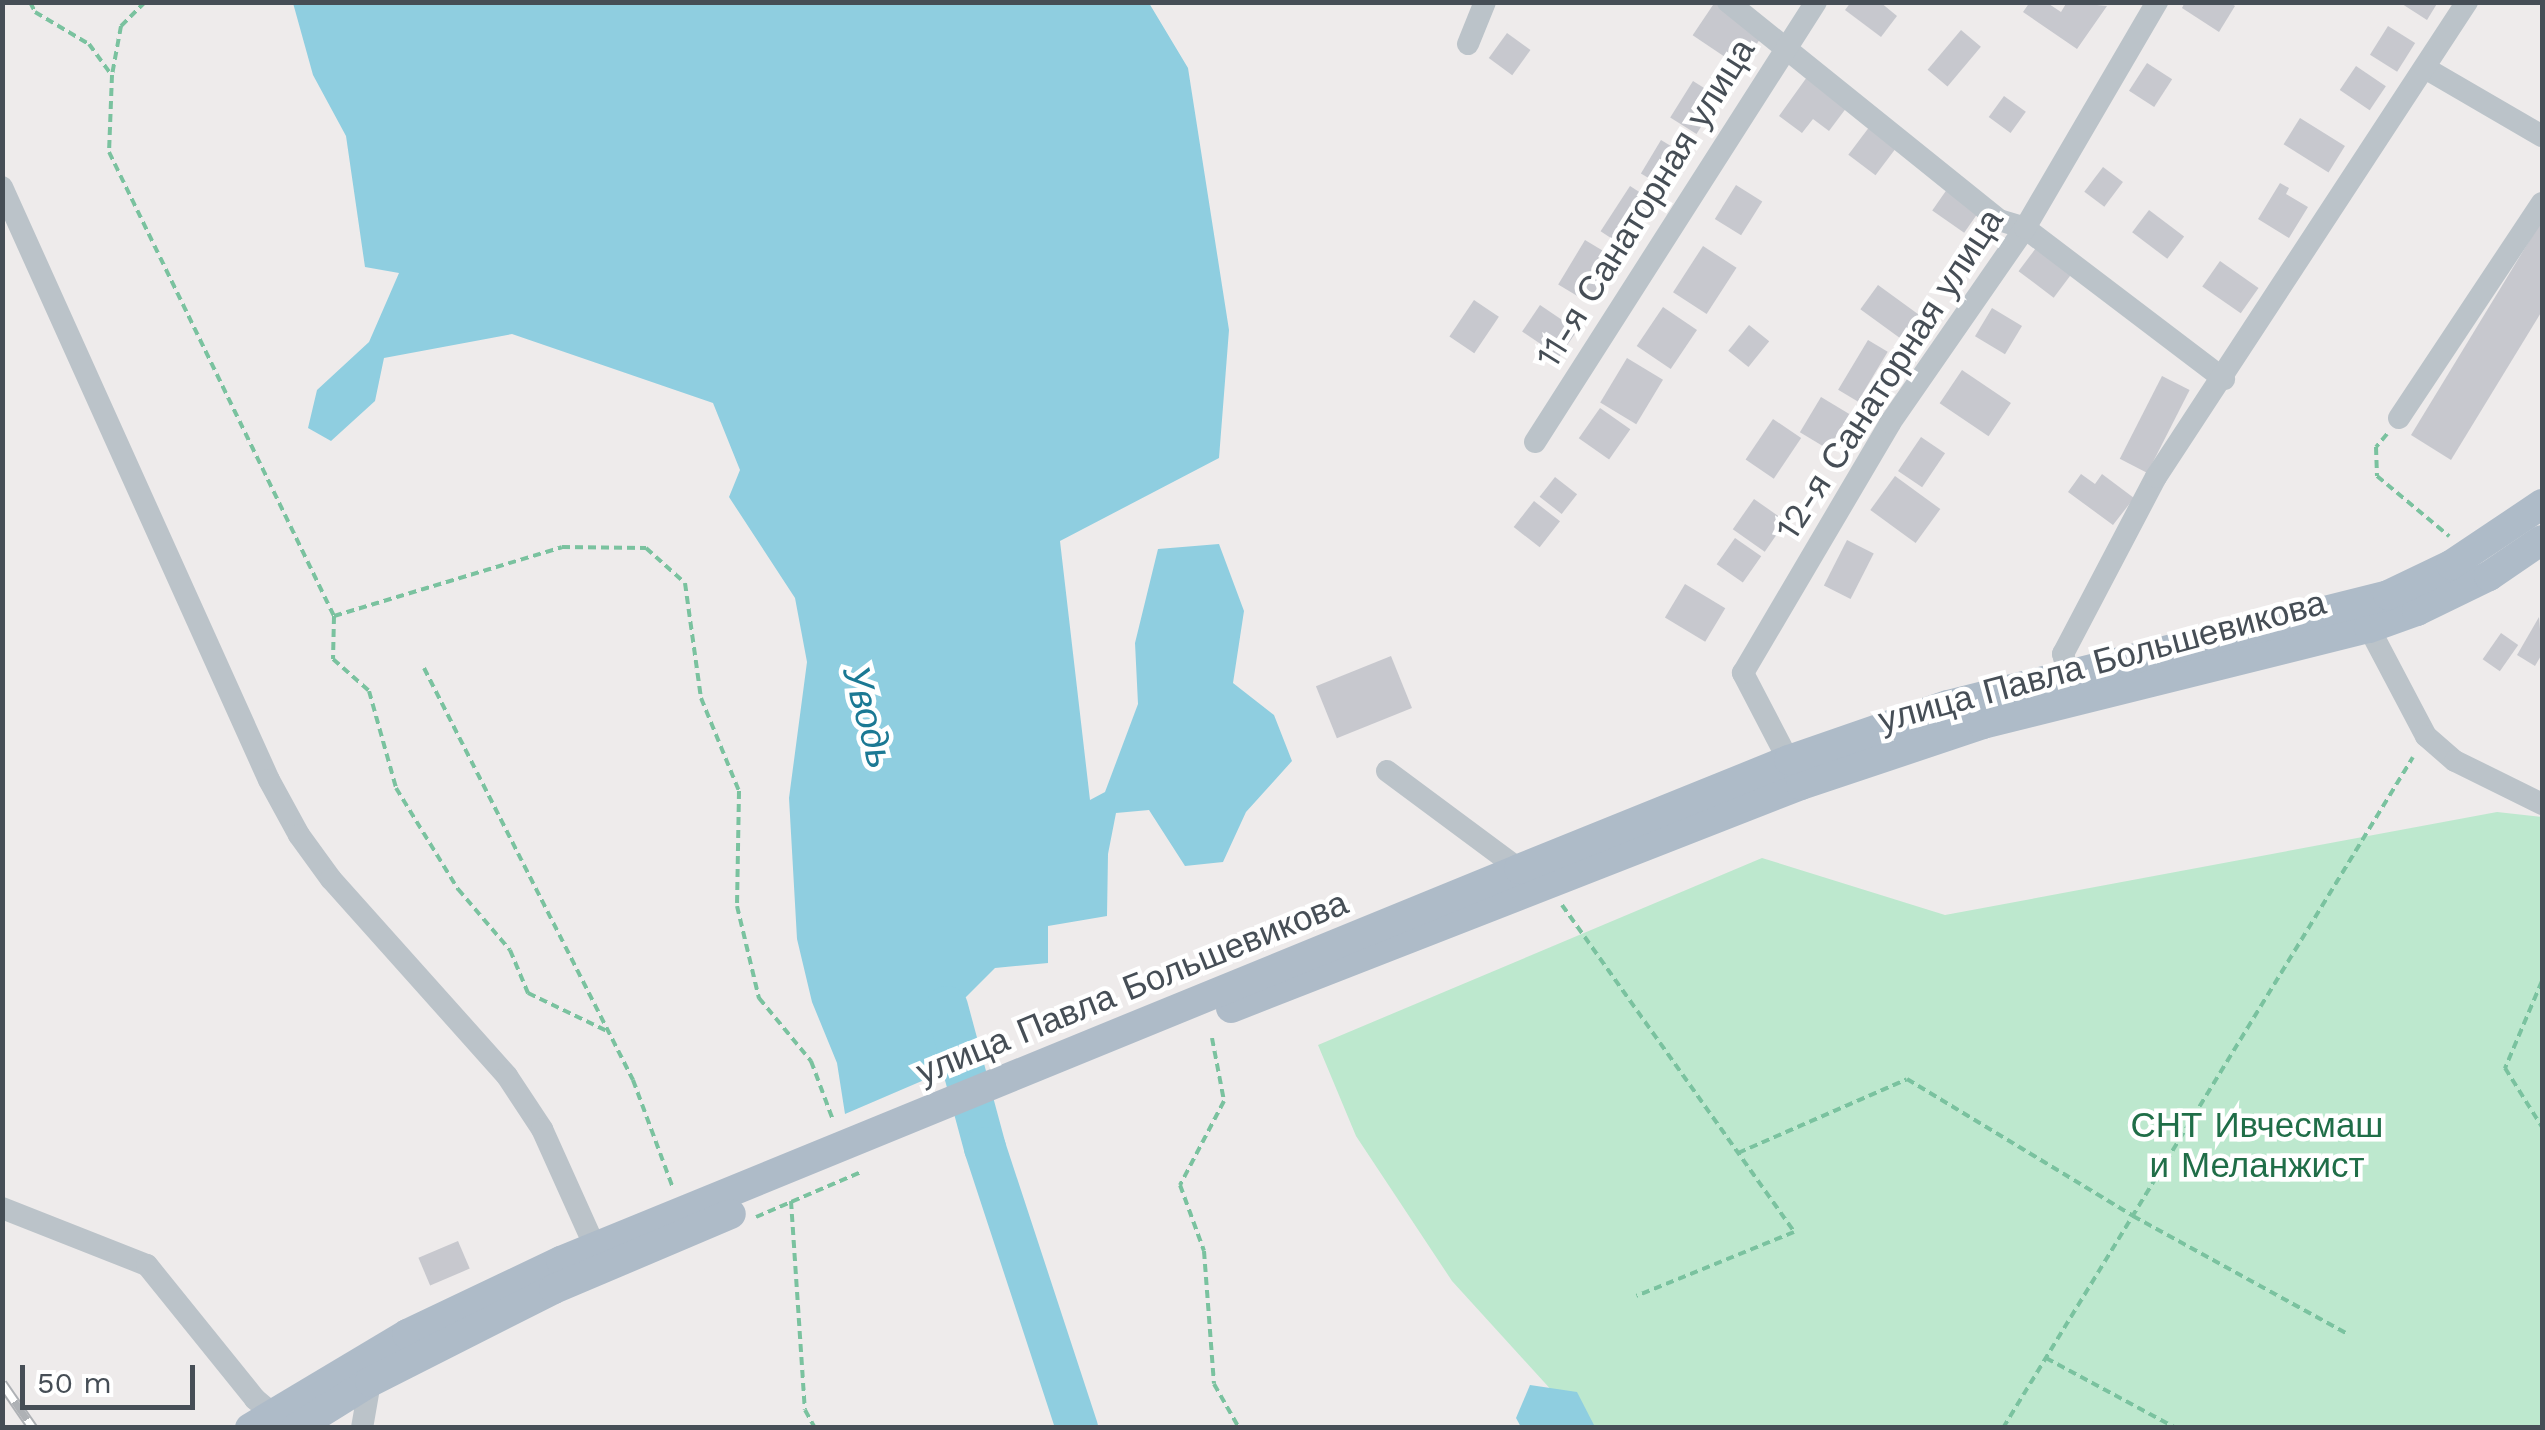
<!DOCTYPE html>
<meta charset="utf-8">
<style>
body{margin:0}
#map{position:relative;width:2545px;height:1430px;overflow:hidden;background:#eeebeb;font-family:"Work Sans",sans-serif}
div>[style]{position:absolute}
.green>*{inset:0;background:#bde8ce}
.water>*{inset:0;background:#8fcee0}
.river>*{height:42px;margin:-21px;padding:0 21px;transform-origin:21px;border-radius:21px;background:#8fcee0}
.building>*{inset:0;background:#c7c8ce;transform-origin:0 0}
.path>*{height:4px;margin-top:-2px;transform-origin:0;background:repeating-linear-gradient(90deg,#7ac29f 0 8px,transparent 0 13px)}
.minor>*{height:22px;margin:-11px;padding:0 11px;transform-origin:11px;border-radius:11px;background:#bbc3c9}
.major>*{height:30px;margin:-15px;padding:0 15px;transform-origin:15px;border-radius:15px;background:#aebbc8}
.rail>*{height:11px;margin-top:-5.5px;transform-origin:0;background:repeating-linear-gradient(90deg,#fff 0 22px,#aeb1b5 0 44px);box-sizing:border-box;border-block:2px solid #aeb1b5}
span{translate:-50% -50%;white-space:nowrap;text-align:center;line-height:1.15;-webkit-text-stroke:9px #fff;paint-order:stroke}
.street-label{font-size:35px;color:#464e56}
.park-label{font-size:35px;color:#206e48}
.water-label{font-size:38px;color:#1b7994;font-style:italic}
.frame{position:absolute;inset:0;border:5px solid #464e56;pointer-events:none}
.scale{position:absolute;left:20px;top:1365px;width:175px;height:45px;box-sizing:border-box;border:5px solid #464e56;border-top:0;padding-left:12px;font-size:30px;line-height:35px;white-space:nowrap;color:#464e56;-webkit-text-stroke:8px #fff;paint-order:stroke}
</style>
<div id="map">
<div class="green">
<div style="clip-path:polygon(2497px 812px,2542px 817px,2542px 1427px,1585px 1427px,1452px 1281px,1356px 1136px,1318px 1045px,1762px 858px,1945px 915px)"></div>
</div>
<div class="water">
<div style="clip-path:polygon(293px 3px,1149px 3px,1188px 68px,1229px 330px,1219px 458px,1060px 541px,1090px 800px,1105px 792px,1138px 704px,1135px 643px,1158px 549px,1219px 544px,1244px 611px,1233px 683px,1274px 715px,1292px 761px,1246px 812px,1223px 862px,1185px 866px,1149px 810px,1116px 813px,1108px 854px,1107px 916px,1048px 926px,1048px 963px,995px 968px,962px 1001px,973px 1059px,845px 1114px,837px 1063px,812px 1002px,797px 939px,789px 798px,807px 662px,795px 598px,729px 497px,740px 470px,713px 403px,512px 334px,384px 358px,375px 401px,331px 441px,308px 428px,317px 390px,369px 342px,399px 273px,365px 267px,346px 136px,313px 75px)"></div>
<div style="clip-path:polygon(1530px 1385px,1577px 1392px,1595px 1427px,1521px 1427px,1516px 1418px)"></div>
</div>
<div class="river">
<div style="left:947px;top:1007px;width:146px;rotate:74.9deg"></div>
<div style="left:985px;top:1148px;width:295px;rotate:71.8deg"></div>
</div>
<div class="building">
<div style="left:1715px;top:2px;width:58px;height:40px;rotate:34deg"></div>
<div style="clip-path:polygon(1851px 2px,1880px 2px,1897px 16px,1881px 37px,1845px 10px)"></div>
<div style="clip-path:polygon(2030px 2px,2046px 2px,2061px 12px,2067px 2px,2107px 6px,2077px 49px,2023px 12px)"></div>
<div style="clip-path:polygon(2185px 2px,2229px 2px,2235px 6px,2219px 32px,2182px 8px)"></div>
<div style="clip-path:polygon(2399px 2px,2438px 2px,2427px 20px)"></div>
<div style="left:2388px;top:26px;width:32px;height:34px;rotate:32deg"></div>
<div style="left:1961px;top:30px;width:26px;height:52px;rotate:40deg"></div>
<div style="left:1507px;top:33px;width:29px;height:31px;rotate:36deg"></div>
<div style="left:2147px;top:63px;width:30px;height:33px;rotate:33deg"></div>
<div style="left:2356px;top:66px;width:36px;height:29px;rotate:34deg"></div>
<div style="clip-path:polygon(1807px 77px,1847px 107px,1829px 131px,1813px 119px,1802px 133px,1779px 116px)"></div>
<div style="left:1693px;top:81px;width:31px;height:43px;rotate:32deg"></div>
<div style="left:2004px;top:96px;width:27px;height:26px;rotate:36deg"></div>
<div style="left:2300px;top:118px;width:53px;height:31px;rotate:32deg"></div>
<div style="left:1870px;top:126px;width:34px;height:36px;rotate:37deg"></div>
<div style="left:1661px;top:140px;width:27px;height:39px;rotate:31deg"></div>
<div style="left:2103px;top:167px;width:25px;height:31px;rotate:37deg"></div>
<div style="clip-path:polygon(2280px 183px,2289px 188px,2286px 194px,2308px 207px,2289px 238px,2258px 219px)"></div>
<div style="left:1736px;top:185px;width:31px;height:40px;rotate:32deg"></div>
<div style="left:1950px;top:185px;width:39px;height:31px;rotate:35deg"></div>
<div style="left:1630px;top:186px;width:30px;height:54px;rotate:33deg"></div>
<div style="left:2149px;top:210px;width:44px;height:28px;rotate:37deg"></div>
<div style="clip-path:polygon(2542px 220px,2542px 311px,2451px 460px,2411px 435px)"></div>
<div style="left:1585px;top:240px;width:35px;height:52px;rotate:31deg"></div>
<div style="left:2039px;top:244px;width:44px;height:34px;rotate:37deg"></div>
<div style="left:1703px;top:246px;width:40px;height:55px;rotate:33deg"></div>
<div style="left:2220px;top:261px;width:47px;height:31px;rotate:35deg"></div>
<div style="left:1878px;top:285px;width:51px;height:30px;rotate:36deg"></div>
<div style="left:1474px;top:300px;width:30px;height:44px;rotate:34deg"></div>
<div style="left:1540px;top:305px;width:45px;height:32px;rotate:34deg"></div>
<div style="left:1663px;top:307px;width:41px;height:47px;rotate:34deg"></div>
<div style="left:1992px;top:308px;width:35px;height:33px;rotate:31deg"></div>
<div style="left:1749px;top:325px;width:26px;height:33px;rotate:39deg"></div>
<div style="left:1868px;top:340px;width:23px;height:58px;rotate:31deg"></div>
<div style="left:1627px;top:358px;width:42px;height:52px;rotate:31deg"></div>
<div style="left:1962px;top:370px;width:59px;height:40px;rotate:34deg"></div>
<div style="left:2162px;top:376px;width:31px;height:93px;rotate:27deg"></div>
<div style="left:1821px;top:397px;width:33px;height:41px;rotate:31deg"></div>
<div style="left:1600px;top:408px;width:37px;height:37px;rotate:35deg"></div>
<div style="left:1773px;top:419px;width:34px;height:49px;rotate:34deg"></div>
<div style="left:1921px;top:437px;width:29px;height:41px;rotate:34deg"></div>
<div style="clip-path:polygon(2081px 474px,2095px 484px,2102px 474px,2134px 498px,2113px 525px,2068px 492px)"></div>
<div style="left:1895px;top:476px;width:56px;height:42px;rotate:36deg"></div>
<div style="left:1555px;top:477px;width:28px;height:25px;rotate:38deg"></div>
<div style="left:1754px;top:499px;width:39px;height:37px;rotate:35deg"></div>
<div style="left:1534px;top:501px;width:33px;height:33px;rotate:38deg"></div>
<div style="left:1735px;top:538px;width:32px;height:32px;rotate:35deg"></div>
<div style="left:1847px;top:540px;width:30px;height:51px;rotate:27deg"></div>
<div style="left:1685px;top:584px;width:47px;height:39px;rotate:31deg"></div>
<div style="clip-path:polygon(2539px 617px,2542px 654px,2535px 666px,2517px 655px)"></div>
<div style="left:2501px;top:633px;width:21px;height:32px;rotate:35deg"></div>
<div style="left:1391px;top:656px;width:56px;height:81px;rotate:68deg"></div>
<div style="left:458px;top:1241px;width:30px;height:43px;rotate:67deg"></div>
</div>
<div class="path">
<div style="left:30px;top:2px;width:11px;rotate:63deg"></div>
<div style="left:35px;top:12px;width:63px;rotate:30.7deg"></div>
<div style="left:89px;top:44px;width:37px;rotate:54deg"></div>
<div style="left:145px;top:2px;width:34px;rotate:135deg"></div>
<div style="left:121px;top:26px;width:50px;rotate:100.4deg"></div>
<div style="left:112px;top:75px;width:77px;rotate:92.2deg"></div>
<div style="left:109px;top:152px;width:516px;rotate:64.13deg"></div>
<div style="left:334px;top:616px;width:238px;rotate:-16.8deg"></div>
<div style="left:562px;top:547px;width:84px;rotate:0.7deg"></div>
<div style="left:646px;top:548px;width:52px;rotate:41.9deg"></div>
<div style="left:685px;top:583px;width:116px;rotate:82.1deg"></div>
<div style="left:701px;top:698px;width:100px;rotate:67.8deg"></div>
<div style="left:739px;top:791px;width:115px;rotate:91deg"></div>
<div style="left:737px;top:906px;width:95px;rotate:76.6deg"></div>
<div style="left:759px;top:998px;width:82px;rotate:50.5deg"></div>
<div style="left:811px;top:1061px;width:63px;rotate:69.6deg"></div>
<div style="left:1298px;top:2px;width:2px;rotate:63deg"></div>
<div style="left:2387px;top:434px;width:17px;rotate:130deg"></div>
<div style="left:2376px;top:447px;width:29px;rotate:88deg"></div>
<div style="left:2377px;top:476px;width:94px;rotate:39.8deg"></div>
<div style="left:334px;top:616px;width:43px;rotate:91.3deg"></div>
<div style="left:333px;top:659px;width:48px;rotate:41.6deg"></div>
<div style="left:369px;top:691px;width:101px;rotate:74.4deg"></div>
<div style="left:396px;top:788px;width:119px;rotate:58.5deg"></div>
<div style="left:458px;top:889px;width:80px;rotate:49.6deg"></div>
<div style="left:510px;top:950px;width:47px;rotate:67.3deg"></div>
<div style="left:528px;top:993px;width:88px;rotate:25.7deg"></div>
<div style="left:424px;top:668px;width:462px;rotate:63.1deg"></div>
<div style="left:633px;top:1080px;width:115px;rotate:69.7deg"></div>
<div style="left:1562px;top:905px;width:401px;rotate:54.6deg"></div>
<div style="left:1794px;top:1232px;width:170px;rotate:157.9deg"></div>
<div style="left:2542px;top:981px;width:95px;rotate:113deg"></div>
<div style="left:2505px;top:1068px;width:70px;rotate:57.9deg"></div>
<div style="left:1212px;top:1038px;width:64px;rotate:79.2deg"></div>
<div style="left:1224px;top:1101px;width:95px;rotate:117.6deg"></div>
<div style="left:1180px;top:1185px;width:70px;rotate:70deg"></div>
<div style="left:1204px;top:1251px;width:133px;rotate:85.7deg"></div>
<div style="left:1214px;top:1384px;width:51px;rotate:60.4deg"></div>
<div style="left:1738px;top:1153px;width:184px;rotate:-23.6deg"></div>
<div style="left:1907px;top:1079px;width:264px;rotate:31.2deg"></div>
<div style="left:2133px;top:1216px;width:245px;rotate:28.8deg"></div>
<div style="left:791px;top:1201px;width:209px;rotate:86.2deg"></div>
<div style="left:805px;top:1410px;width:21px;rotate:61deg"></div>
<div style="left:756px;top:1217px;width:114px;rotate:-23.2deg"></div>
<div style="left:2046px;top:1358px;width:148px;rotate:28.3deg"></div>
<div style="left:2003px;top:1428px;width:786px;rotate:-58.57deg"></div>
</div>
<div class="minor">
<div style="left:1728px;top:2px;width:348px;rotate:38.8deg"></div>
<div style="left:1999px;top:220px;width:27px;rotate:17deg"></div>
<div style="left:2025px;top:228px;width:250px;rotate:37.2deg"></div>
<div style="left:1468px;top:44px;width:45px;rotate:-68deg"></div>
<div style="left:2425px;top:68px;width:135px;rotate:30.2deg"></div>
<div style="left:2px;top:187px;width:650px;rotate:65.76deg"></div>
<div style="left:269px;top:780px;width:63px;rotate:61.4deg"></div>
<div style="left:299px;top:835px;width:54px;rotate:54deg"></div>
<div style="left:331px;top:879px;width:264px;rotate:48.2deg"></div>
<div style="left:507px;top:1076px;width:64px;rotate:56.6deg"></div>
<div style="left:542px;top:1129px;width:144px;rotate:65.8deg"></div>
<div style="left:2399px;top:418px;width:258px;rotate:-56.4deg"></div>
<div style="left:1535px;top:442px;width:522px;rotate:-57.44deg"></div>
<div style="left:2369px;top:628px;width:122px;rotate:62.2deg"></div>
<div style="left:2426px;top:736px;width:38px;rotate:41deg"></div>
<div style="left:2455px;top:761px;width:97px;rotate:26.3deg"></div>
<div style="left:2068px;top:675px;width:22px;rotate:-103deg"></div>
<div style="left:2063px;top:654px;width:200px;rotate:-62.3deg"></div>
<div style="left:2156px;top:477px;width:568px;rotate:-56.79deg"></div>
<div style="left:1387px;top:771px;width:164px;rotate:36.6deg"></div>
<div style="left:1795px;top:773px;width:113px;rotate:-117.5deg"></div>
<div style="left:1743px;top:673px;width:290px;rotate:-59.5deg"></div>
<div style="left:1890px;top:423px;width:237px;rotate:-55.3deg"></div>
<div style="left:2025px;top:228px;width:262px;rotate:-59.7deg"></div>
<div style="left:2px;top:1208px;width:156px;rotate:21.5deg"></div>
<div style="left:147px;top:1265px;width:172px;rotate:51.1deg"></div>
<div style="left:255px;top:1399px;width:35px;rotate:40deg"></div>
<div style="left:362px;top:1428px;width:47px;rotate:-80.1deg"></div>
</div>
<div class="major">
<div style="left:1231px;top:1008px;width:612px;rotate:-21.37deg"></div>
<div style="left:1801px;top:785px;width:192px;rotate:-18.5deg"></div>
<div style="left:1983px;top:724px;width:398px;rotate:-14deg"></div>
<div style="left:2369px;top:628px;width:51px;rotate:-19.5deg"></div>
<div style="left:2417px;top:611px;width:80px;rotate:-25.9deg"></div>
<div style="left:2489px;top:576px;width:64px;rotate:-34.2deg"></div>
<div style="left:250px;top:1428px;width:183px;rotate:-30.9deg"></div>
<div style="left:407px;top:1334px;width:170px;rotate:-25.4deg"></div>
<div style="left:561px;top:1261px;width:1035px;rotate:-22.25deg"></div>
<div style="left:1519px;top:869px;width:291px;rotate:-22deg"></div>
<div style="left:1789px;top:760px;width:168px;rotate:-19.1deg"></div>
<div style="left:1948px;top:705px;width:454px;rotate:-14deg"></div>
<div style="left:2388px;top:595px;width:70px;rotate:-25.5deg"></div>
<div style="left:2451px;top:565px;width:110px;rotate:-33.8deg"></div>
<div style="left:296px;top:1428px;width:87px;rotate:-31.9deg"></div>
<div style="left:370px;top:1382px;width:206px;rotate:-26.8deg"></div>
<div style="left:554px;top:1289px;width:192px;rotate:-23deg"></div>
</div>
<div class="rail">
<div style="left:2px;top:1383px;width:55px;rotate:55.4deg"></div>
</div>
<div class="street-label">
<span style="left:1645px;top:203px;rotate:-58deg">11-я Санаторная улица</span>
<span style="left:1889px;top:374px;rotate:-57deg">12-я Санаторная улица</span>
<span style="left:2102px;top:661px;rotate:-15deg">улица Павла Большевикова</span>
<span style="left:1132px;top:987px;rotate:-22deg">улица Павла Большевикова</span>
</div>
<div class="park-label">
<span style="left:2257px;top:1145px">СНТ Ивчесмаш<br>и Меланжист</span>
</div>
<div class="water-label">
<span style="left:868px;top:717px;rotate:75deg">Уводь</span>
</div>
<div class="frame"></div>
<div class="scale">50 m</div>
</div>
